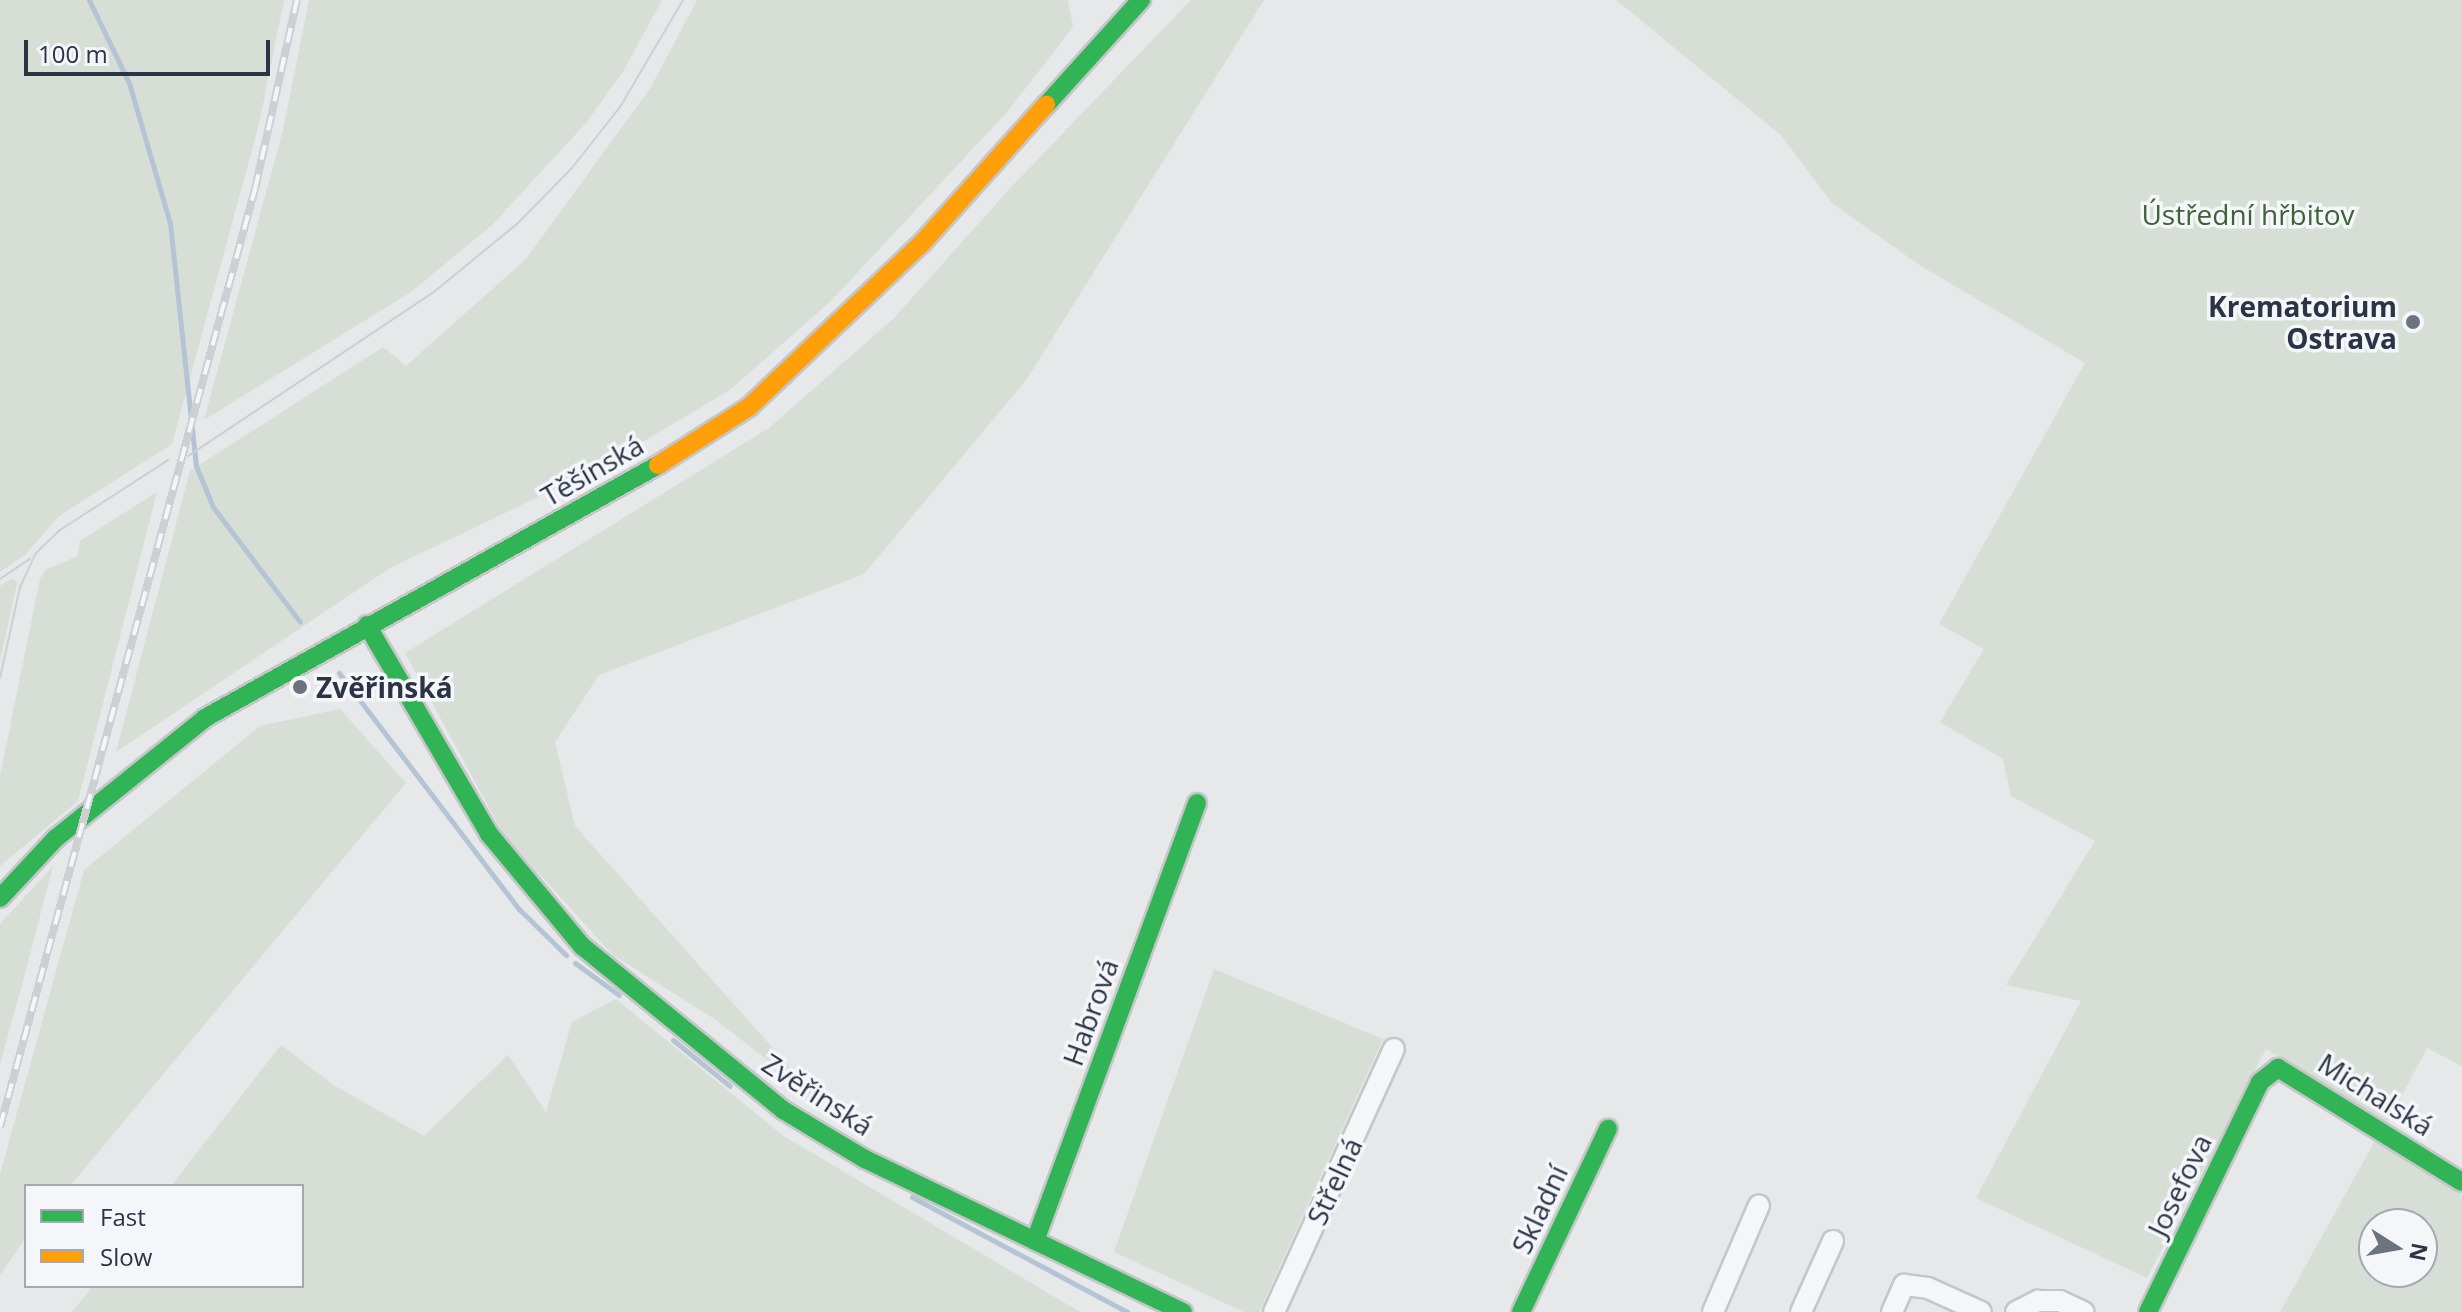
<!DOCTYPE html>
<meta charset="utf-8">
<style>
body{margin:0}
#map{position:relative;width:2462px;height:1312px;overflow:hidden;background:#e6e8ea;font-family:"Open Sans",sans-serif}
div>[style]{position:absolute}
.green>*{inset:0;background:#d6ded6}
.stream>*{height:5px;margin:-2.5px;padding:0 2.5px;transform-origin:2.5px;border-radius:2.5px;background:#b4c4d5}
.roads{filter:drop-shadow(2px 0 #c4c6c8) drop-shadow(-2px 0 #c4c6c8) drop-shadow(0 2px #c4c6c8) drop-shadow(0 -2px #c4c6c8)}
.street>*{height:20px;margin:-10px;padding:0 10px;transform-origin:10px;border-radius:10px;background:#f5f6f7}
.fast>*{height:18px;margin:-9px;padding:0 9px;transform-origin:9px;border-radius:9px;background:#30b455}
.slow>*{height:18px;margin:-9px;padding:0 9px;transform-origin:9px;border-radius:9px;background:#ff9f0a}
.tram>*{height:2px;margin:-1px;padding:0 1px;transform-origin:1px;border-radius:1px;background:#cecfd2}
.rail>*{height:8px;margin-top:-4px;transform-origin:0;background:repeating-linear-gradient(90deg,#f4f6f9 0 15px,#cecfd2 0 30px);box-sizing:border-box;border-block:2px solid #cecfd2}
.dots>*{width:22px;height:22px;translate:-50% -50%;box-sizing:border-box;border:4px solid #f4f6f9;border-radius:50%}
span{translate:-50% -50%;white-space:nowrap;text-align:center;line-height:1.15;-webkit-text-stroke:7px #f4f6f9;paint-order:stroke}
.park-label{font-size:28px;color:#3f6138}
.poi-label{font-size:28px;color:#2b3445;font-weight:700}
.right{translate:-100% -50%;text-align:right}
.left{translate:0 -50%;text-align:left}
.street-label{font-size:28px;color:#2b3445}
.legend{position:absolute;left:24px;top:1184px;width:280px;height:104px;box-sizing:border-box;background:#f4f6f9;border:2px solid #a4a8b1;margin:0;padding:10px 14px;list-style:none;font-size:24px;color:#2b3445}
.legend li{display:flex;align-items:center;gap:16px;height:40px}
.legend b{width:40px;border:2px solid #a4a8b1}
.north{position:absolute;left:2358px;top:1208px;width:80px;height:80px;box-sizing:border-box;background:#f4f6f9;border:2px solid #a4a8b1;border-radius:50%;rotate:101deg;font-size:22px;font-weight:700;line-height:32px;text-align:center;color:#2b3445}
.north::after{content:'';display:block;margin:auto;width:28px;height:36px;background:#6c737f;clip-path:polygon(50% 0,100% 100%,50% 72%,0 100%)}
.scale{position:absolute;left:24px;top:40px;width:246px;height:36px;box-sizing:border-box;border:4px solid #2b3445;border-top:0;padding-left:10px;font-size:24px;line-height:28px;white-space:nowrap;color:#2b3445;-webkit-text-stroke:6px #f4f6f9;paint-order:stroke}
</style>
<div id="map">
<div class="green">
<div style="clip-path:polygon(0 0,284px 0,259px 124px,172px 444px,59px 516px,26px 554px,0 572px)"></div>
<div style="clip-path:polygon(309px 0,662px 0,624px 70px,586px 123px,492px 225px,411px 292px,204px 420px,283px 130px)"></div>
<div style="clip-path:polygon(697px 0,1068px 0,1073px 27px,1007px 112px,832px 300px,730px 390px,597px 469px,390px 568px,116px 752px,190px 471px,383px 347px,406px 366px,526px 259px,651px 87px)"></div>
<div style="clip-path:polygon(1191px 0,1264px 0,1027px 379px,864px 574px,599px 675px,555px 742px,575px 826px,821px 1102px,716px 1020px,613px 955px,504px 835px,405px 653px,769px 428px,894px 318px,1014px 184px)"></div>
<div style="clip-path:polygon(1616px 0,2462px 0,2462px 1066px,2427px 1048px,2388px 1122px,2266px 1049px,2147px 1278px,1976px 1198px,2081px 1001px,2006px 985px,2095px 841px,2011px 796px,2003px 759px,1940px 722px,1984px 649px,1939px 624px,2085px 363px,1921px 266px,1832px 203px,1781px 135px)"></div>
<div style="clip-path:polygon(157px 492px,78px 801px,0 866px,0 776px,40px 579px,45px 570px,78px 556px,80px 541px)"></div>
<div style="clip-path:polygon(12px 578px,17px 583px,0 661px,0 586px)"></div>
<div style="clip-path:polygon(340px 709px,406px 783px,70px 1186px,26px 1186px,26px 1237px,0 1275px,0 1174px,84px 870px,260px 726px)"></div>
<div style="clip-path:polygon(53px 866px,22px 985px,0 1064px,0 924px)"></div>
<div style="clip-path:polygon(1214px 969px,1383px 1039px,1259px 1312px,1244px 1312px,1114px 1252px)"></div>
<div style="clip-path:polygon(616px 999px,782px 1135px,1080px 1312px,72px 1312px,93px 1286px,302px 1286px,302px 1186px,171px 1186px,281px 1045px,335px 1086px,424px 1136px,508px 1055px,546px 1112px,572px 1022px)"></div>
<div style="clip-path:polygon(evenodd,2377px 1137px,2462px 1195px,2462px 1312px,2280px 1312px,2377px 1137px,2374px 1224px,2422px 1224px,2422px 1272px,2374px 1272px,2374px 1224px)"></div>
</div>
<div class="stream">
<div style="left:89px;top:0;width:92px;rotate:64.3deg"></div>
<div style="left:129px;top:83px;width:146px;rotate:73.7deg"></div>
<div style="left:170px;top:223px;width:244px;rotate:83.9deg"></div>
<div style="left:196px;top:466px;width:44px;rotate:67.5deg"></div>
<div style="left:213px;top:507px;width:144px;rotate:52.9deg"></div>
<div style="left:339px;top:673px;width:297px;rotate:52.7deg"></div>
<div style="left:519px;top:909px;width:66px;rotate:44.4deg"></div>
<div style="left:575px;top:963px;width:54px;rotate:36deg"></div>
<div style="left:673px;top:1040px;width:73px;rotate:38.9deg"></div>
<div style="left:912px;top:1197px;width:244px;rotate:28.1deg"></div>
</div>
<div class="roads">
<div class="street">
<div style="left:1274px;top:1312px;width:289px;rotate:-65.5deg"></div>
<div style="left:1713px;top:1312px;width:116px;rotate:-66.7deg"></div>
<div style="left:1801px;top:1312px;width:78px;rotate:-65.7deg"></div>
<div style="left:1892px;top:1312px;width:30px;rotate:-66deg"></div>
<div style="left:1904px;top:1285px;width:24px;rotate:7deg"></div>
<div style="left:1928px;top:1288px;width:58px;rotate:24.4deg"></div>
<div style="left:2016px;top:1312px;width:25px;rotate:-27deg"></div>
<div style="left:2038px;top:1301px;width:22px"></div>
<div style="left:2060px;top:1301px;width:26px;rotate:25deg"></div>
</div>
<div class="fast">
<div style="left:1046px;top:105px;width:142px;rotate:-47.9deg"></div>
<div style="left:367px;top:625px;width:242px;rotate:59.7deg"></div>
<div style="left:489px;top:834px;width:146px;rotate:50.3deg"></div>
<div style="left:582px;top:946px;width:259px;rotate:39.2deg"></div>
<div style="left:783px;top:1110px;width:96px;rotate:30.9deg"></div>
<div style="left:865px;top:1159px;width:353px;rotate:25.7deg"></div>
<div style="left:0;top:898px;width:82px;rotate:-47deg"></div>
<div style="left:56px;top:838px;width:191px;rotate:-38.8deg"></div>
<div style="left:205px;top:718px;width:519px;rotate:-29.18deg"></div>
<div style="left:1035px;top:1241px;width:467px;rotate:-69.7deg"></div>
<div style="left:1521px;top:1312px;width:203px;rotate:-64.6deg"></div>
<div style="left:2148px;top:1312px;width:256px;rotate:-64deg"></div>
<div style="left:2260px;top:1082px;width:23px;rotate:-38deg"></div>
<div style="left:2278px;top:1068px;width:216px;rotate:31.8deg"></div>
</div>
<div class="slow">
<div style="left:658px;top:465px;width:108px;rotate:-32.5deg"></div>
<div style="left:749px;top:407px;width:238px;rotate:-43.5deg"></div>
<div style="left:922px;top:243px;width:186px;rotate:-48.1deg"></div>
</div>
</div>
<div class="tram">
<div style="left:188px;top:456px;width:297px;rotate:-33.7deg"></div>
<div style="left:435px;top:291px;width:106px;rotate:-39.3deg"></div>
<div style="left:517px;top:224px;width:78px;rotate:-45.5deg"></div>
<div style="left:572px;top:168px;width:78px;rotate:-51.8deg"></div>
<div style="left:620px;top:107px;width:124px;rotate:-59.5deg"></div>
<div style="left:0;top:579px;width:36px;rotate:-34deg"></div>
<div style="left:0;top:678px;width:93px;rotate:-77.6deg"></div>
<div style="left:20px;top:587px;width:38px;rotate:-65deg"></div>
<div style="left:36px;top:553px;width:33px;rotate:-44deg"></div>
<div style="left:60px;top:530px;width:129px;rotate:-32.9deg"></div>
</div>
<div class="rail">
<div style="left:0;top:1127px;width:972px;rotate:-74.79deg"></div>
<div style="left:255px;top:189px;width:194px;rotate:-77.5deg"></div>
</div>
<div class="dots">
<div style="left:2413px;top:322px;background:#6c737f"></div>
<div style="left:300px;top:687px;background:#6c737f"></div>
</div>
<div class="park-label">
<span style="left:2248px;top:214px">Ústřední hřbitov</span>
</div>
<div class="poi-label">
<span class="right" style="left:2397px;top:322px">Krematorium<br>Ostrava</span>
<span class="left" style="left:316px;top:687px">Zvěřinská</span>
</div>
<div class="street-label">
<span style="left:592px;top:470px;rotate:-30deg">Těšínská</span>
<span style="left:1090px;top:1012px;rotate:-70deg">Habrová</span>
<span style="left:818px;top:1094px;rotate:33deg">Zvěřinská</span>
<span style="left:2376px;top:1094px;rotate:32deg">Michalská</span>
<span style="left:1334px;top:1181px;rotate:-65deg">Střelná</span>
<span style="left:2179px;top:1185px;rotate:-64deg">Josefova</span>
<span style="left:1539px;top:1209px;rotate:-65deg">Skladní</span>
</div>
<ul class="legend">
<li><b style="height:10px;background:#30b455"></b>Fast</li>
<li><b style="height:10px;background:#ff9f0a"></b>Slow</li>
</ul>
<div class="north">N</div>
<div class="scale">100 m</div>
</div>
